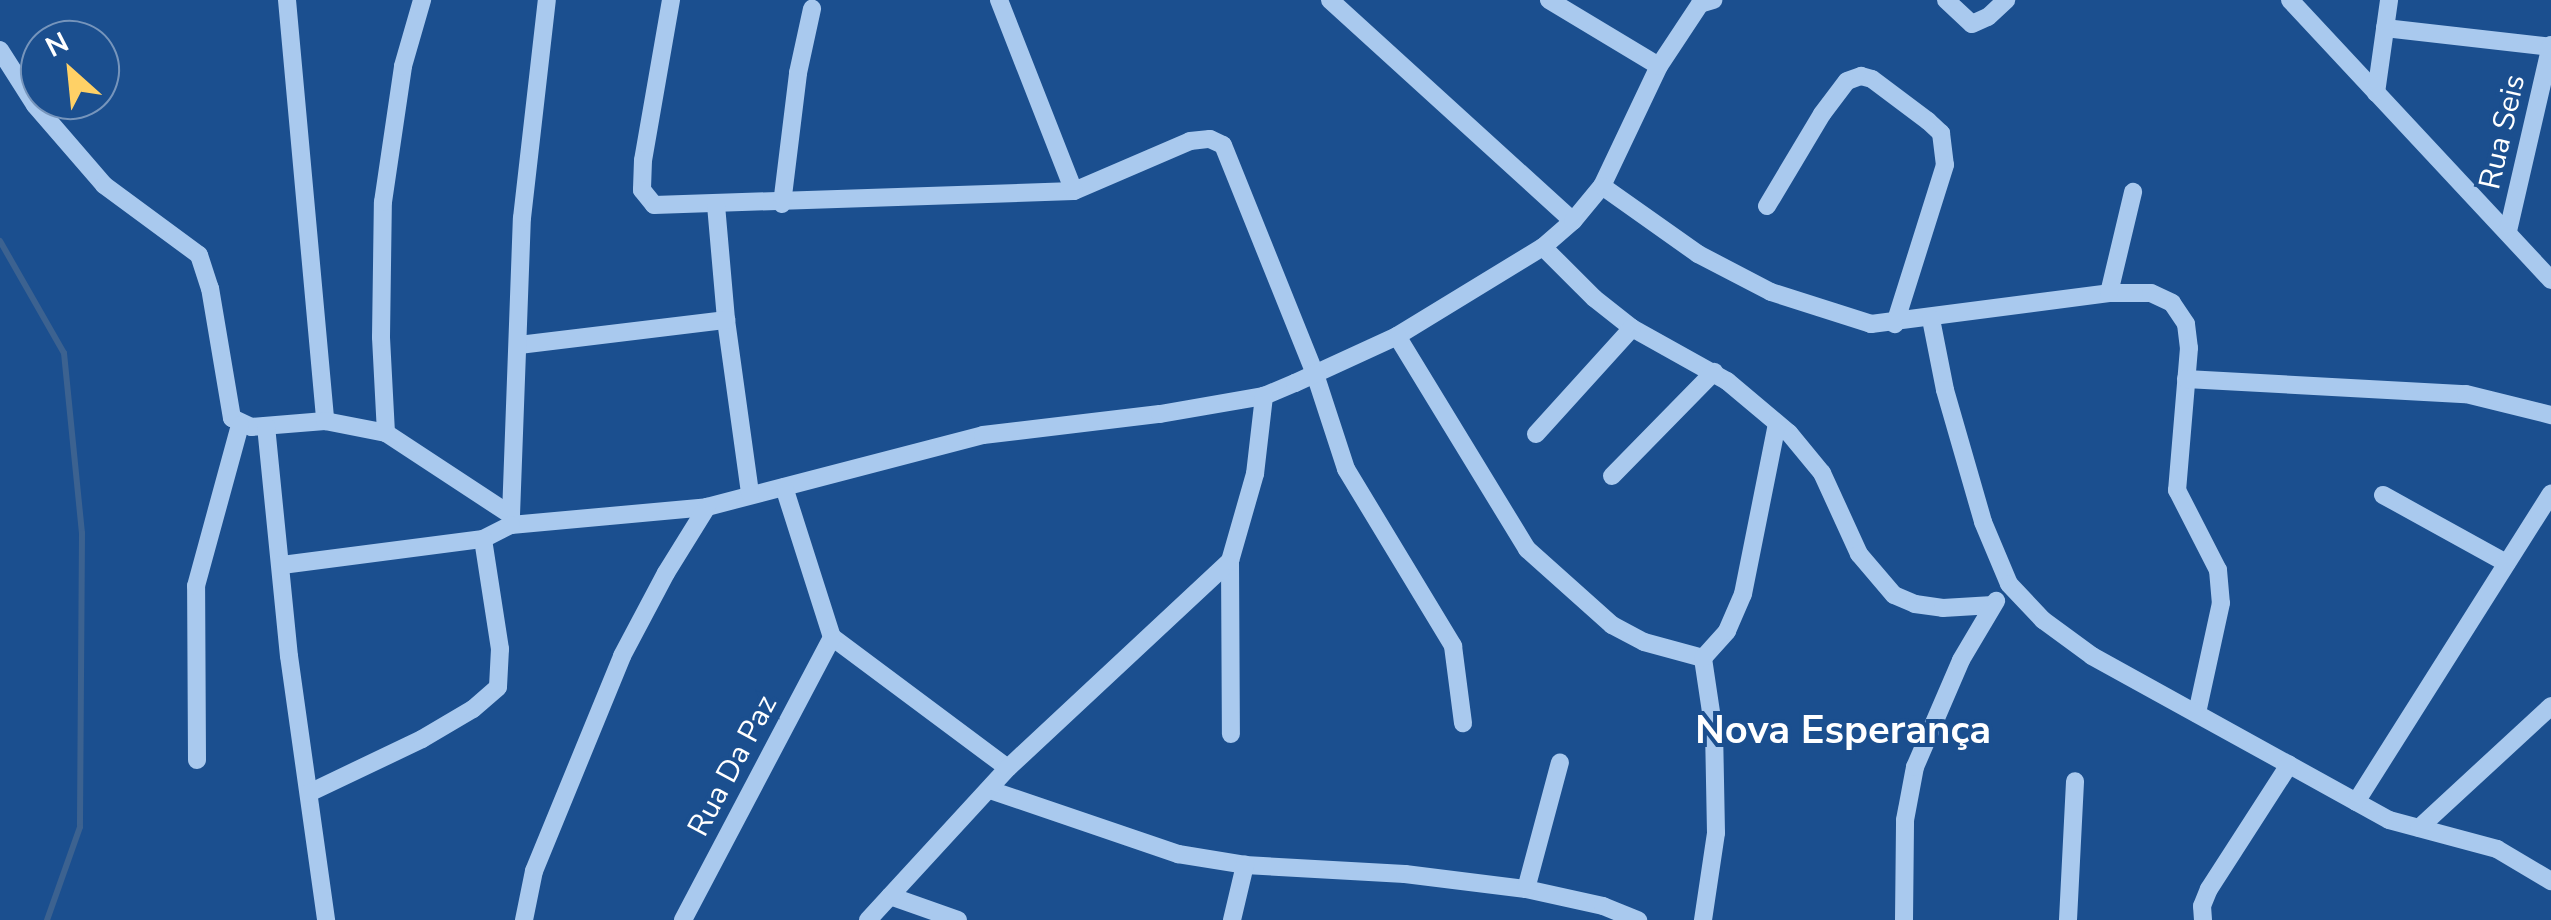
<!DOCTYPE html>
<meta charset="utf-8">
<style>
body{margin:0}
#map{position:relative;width:2551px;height:920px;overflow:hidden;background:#1b4f8f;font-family:"Nunito Sans",sans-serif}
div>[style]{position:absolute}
.stream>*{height:6px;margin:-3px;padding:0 3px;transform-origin:3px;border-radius:3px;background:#3c6290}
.minor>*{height:18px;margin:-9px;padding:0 9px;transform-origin:9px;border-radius:9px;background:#a9c9ee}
span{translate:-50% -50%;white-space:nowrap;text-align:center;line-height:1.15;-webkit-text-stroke:8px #1b4f8f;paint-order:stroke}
.street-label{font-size:30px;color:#fff}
.district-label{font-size:40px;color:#fff;font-weight:700}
.north{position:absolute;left:20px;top:20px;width:100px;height:100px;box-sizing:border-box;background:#1b4f8f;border:2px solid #7695bc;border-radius:50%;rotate:333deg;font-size:28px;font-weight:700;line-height:40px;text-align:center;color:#fff}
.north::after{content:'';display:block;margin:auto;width:35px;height:45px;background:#ffd166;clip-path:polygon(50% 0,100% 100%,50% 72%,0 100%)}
</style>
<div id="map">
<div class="stream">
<div style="left:0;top:241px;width:129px;rotate:60.3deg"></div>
<div style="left:64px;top:353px;width:181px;rotate:84.3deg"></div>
<div style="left:82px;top:533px;width:294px;rotate:90.4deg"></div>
<div style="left:80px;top:827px;width:99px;rotate:109.5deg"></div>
</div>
<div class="minor">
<div style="left:287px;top:0;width:423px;rotate:84.8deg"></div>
<div style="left:671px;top:0;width:162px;rotate:99.9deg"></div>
<div style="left:643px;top:160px;width:30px;rotate:92deg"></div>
<div style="left:642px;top:190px;width:19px;rotate:51deg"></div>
<div style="left:654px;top:205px;width:420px;rotate:-1.9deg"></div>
<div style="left:1074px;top:191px;width:126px;rotate:-23.3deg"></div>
<div style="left:1190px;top:141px;width:20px;rotate:-6deg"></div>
<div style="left:1210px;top:139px;width:14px;rotate:25deg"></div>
<div style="left:1223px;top:145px;width:247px;rotate:68.1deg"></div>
<div style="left:1315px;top:374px;width:100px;rotate:71.9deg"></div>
<div style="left:1346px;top:469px;width:207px;rotate:58.8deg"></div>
<div style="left:1453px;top:646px;width:78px;rotate:82.6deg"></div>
<div style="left:999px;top:0;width:205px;rotate:68.6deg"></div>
<div style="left:1330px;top:0;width:328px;rotate:42.3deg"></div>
<div style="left:1549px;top:0;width:128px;rotate:31deg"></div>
<div style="left:1946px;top:0;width:35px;rotate:43deg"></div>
<div style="left:1972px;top:24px;width:17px;rotate:-24deg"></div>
<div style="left:1988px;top:17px;width:25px;rotate:-43deg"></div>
<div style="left:2290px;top:0;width:383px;rotate:47deg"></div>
<div style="left:2385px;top:28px;width:167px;rotate:6.5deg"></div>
<div style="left:0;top:50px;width:65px;rotate:57.5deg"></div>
<div style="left:35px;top:105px;width:106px;rotate:49.2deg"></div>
<div style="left:104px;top:185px;width:118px;rotate:36.4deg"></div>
<div style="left:199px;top:255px;width:35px;rotate:72deg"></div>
<div style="left:210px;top:288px;width:132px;rotate:80.4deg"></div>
<div style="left:232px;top:418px;width:21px;rotate:25deg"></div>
<div style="left:251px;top:427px;width:74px;rotate:-4.6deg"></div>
<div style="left:325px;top:421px;width:62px;rotate:11.1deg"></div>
<div style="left:386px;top:433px;width:149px;rotate:33.3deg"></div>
<div style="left:511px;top:515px;width:10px;rotate:90deg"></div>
<div style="left:511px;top:525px;width:197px;rotate:-5.2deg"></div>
<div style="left:707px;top:507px;width:285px;rotate:-14.6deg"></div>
<div style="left:983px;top:435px;width:178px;rotate:-6.8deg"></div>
<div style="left:1160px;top:414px;width:106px;rotate:-9.8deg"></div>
<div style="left:1264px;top:396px;width:34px;rotate:-23deg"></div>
<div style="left:1295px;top:383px;width:112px;rotate:-24.7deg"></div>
<div style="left:1397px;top:336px;width:171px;rotate:-31.4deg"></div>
<div style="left:1543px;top:247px;width:40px;rotate:-41deg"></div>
<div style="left:1573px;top:221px;width:45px;rotate:-50.4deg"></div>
<div style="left:1602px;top:186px;width:133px;rotate:-64.6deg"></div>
<div style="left:1659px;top:66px;width:74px;rotate:-56.5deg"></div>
<div style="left:1700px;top:4px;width:14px;rotate:-17deg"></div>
<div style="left:2376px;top:93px;width:94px;rotate:-82deg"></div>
<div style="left:1602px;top:186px;width:118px;rotate:35.3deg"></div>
<div style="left:1698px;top:254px;width:82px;rotate:27.5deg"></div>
<div style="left:1771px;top:292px;width:105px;rotate:17.7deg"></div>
<div style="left:1871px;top:324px;width:240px;rotate:-7.4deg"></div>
<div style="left:2109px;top:293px;width:42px"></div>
<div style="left:2151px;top:293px;width:23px;rotate:25deg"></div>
<div style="left:2172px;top:303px;width:25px;rotate:56deg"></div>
<div style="left:2186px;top:324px;width:24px;rotate:83deg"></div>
<div style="left:2189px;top:348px;width:143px;rotate:94.8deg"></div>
<div style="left:2177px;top:490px;width:90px;rotate:62.9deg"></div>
<div style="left:2218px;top:570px;width:33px;rotate:85deg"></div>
<div style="left:2221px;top:603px;width:113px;rotate:102.3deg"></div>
<div style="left:782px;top:204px;width:132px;rotate:-83deg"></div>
<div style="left:798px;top:73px;width:66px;rotate:-77.7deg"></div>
<div style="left:716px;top:205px;width:115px;rotate:85deg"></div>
<div style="left:726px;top:320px;width:176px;rotate:82.1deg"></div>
<div style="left:1767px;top:206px;width:107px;rotate:-59.1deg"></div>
<div style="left:1822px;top:114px;width:41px;rotate:-52.9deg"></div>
<div style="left:1847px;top:81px;width:15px;rotate:-20deg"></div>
<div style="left:1861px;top:76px;width:11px;rotate:15deg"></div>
<div style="left:1872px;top:79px;width:70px;rotate:36.9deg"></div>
<div style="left:1928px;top:121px;width:18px;rotate:43deg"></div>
<div style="left:1941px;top:133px;width:32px;rotate:83deg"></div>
<div style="left:1945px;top:165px;width:167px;rotate:107.5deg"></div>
<div style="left:2508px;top:231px;width:191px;rotate:-77deg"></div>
<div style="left:1543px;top:247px;width:72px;rotate:45deg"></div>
<div style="left:1594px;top:298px;width:48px;rotate:38.3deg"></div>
<div style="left:1632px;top:328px;width:109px;rotate:29.2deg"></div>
<div style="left:1727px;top:381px;width:81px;rotate:40deg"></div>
<div style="left:1789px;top:433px;width:52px;rotate:50.5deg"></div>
<div style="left:1822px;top:473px;width:89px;rotate:65.4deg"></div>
<div style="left:1859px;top:554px;width:54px;rotate:49.5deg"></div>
<div style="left:1894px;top:595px;width:23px;rotate:23deg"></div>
<div style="left:1915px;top:604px;width:28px;rotate:8deg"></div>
<div style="left:1943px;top:608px;width:50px;rotate:-3.4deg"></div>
<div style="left:2109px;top:293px;width:104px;rotate:-76.6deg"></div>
<div style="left:1931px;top:319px;width:72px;rotate:78.8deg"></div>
<div style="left:1945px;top:390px;width:137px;rotate:73.9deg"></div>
<div style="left:1983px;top:522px;width:67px;rotate:67.2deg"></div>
<div style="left:2009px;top:584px;width:50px;rotate:46.6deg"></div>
<div style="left:2043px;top:620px;width:61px;rotate:36.3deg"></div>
<div style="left:2092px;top:656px;width:339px;rotate:28.9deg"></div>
<div style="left:2389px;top:820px;width:112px;rotate:15deg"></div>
<div style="left:2497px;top:849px;width:63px;rotate:30.7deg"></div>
<div style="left:1397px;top:336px;width:250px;rotate:58.6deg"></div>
<div style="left:1527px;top:549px;width:114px;rotate:41.8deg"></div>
<div style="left:1612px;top:625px;width:36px;rotate:28deg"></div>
<div style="left:1644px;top:642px;width:61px;rotate:15.2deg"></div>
<div style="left:519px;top:345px;width:209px;rotate:-6.9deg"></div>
<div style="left:2186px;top:379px;width:280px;rotate:3.1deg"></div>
<div style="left:2466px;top:394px;width:88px;rotate:13.9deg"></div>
<div style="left:266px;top:426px;width:231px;rotate:84.3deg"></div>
<div style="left:289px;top:656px;width:267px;rotate:82deg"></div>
<div style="left:386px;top:433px;width:96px;rotate:-93deg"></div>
<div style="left:381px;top:337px;width:135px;rotate:-89.2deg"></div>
<div style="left:383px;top:202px;width:137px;rotate:-81.6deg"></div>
<div style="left:403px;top:66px;width:69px;rotate:-73.9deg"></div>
<div style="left:1536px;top:434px;width:143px;rotate:-47.8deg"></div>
<div style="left:1612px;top:476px;width:146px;rotate:-45.6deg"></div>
<div style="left:784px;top:487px;width:157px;rotate:72.3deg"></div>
<div style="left:832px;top:637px;width:219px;rotate:36.7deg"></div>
<div style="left:2383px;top:495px;width:141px;rotate:28.9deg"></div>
<div style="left:511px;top:515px;width:297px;rotate:-87.9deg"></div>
<div style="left:522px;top:218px;width:219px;rotate:-83.5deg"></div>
<div style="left:1230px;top:561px;width:173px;rotate:89.7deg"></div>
<div style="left:282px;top:565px;width:203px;rotate:-7.4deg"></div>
<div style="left:483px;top:539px;width:31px;rotate:-27deg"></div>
<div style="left:197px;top:760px;width:174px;rotate:-90.3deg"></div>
<div style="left:196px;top:586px;width:167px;rotate:-74.7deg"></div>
<div style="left:990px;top:790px;width:199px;rotate:18.8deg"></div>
<div style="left:1178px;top:854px;width:68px;rotate:9.3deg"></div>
<div style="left:1245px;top:865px;width:160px;rotate:3.2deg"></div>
<div style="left:1405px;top:874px;width:122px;rotate:7.1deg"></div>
<div style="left:1526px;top:889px;width:79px;rotate:12.4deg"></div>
<div style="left:1603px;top:906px;width:38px;rotate:22deg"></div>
<div style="left:309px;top:793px;width:125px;rotate:-25.5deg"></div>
<div style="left:422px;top:739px;width:59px;rotate:-30.5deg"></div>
<div style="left:473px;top:709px;width:33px;rotate:-41deg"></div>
<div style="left:498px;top:687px;width:38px;rotate:-87deg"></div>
<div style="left:500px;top:649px;width:111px;rotate:-98.8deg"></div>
<div style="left:2356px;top:802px;width:365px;rotate:-57.7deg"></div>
<div style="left:2419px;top:828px;width:180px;rotate:-42.7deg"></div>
<div style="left:1526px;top:889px;width:131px;rotate:-75deg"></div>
<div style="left:890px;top:896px;width:72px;rotate:19.4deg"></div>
<div style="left:524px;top:920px;width:50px;rotate:-78.5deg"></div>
<div style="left:534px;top:871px;width:232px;rotate:-67.7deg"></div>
<div style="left:622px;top:656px;width:94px;rotate:-62.1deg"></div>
<div style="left:666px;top:573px;width:78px;rotate:-58.2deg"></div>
<div style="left:683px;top:920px;width:320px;rotate:-62.2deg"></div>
<div style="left:868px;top:920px;width:207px;rotate:-47.4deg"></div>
<div style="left:1008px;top:768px;width:304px;rotate:-43deg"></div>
<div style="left:1230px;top:561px;width:91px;rotate:-74deg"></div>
<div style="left:1255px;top:474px;width:79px;rotate:-83.4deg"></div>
<div style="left:1232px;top:920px;width:57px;rotate:-76.7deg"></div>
<div style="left:1703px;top:920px;width:88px;rotate:-81.5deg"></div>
<div style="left:1716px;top:833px;width:101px;rotate:-91.1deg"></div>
<div style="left:1714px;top:732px;width:75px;rotate:-98.5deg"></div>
<div style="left:1703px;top:658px;width:36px;rotate:-48deg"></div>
<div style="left:1727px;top:631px;width:40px;rotate:-66.6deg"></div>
<div style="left:1743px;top:594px;width:173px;rotate:-78.7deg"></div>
<div style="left:1904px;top:920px;width:100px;rotate:-89.4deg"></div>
<div style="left:1905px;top:820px;width:54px;rotate:-79.3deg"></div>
<div style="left:1915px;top:767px;width:116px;rotate:-66.7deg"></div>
<div style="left:1961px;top:660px;width:69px;rotate:-59.3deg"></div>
<div style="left:2068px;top:920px;width:139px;rotate:-87.1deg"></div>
<div style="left:2203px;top:920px;width:14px;rotate:-94deg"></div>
<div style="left:2202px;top:906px;width:18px;rotate:-68deg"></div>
<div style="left:2209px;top:889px;width:148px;rotate:-57.2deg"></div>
</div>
<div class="street-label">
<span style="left:2503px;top:132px;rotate:-77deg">Rua Seis</span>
<span style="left:733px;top:766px;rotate:-62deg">Rua Da Paz</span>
</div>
<div class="district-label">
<span style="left:1843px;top:730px">Nova Esperança</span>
</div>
<div class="north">N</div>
</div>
